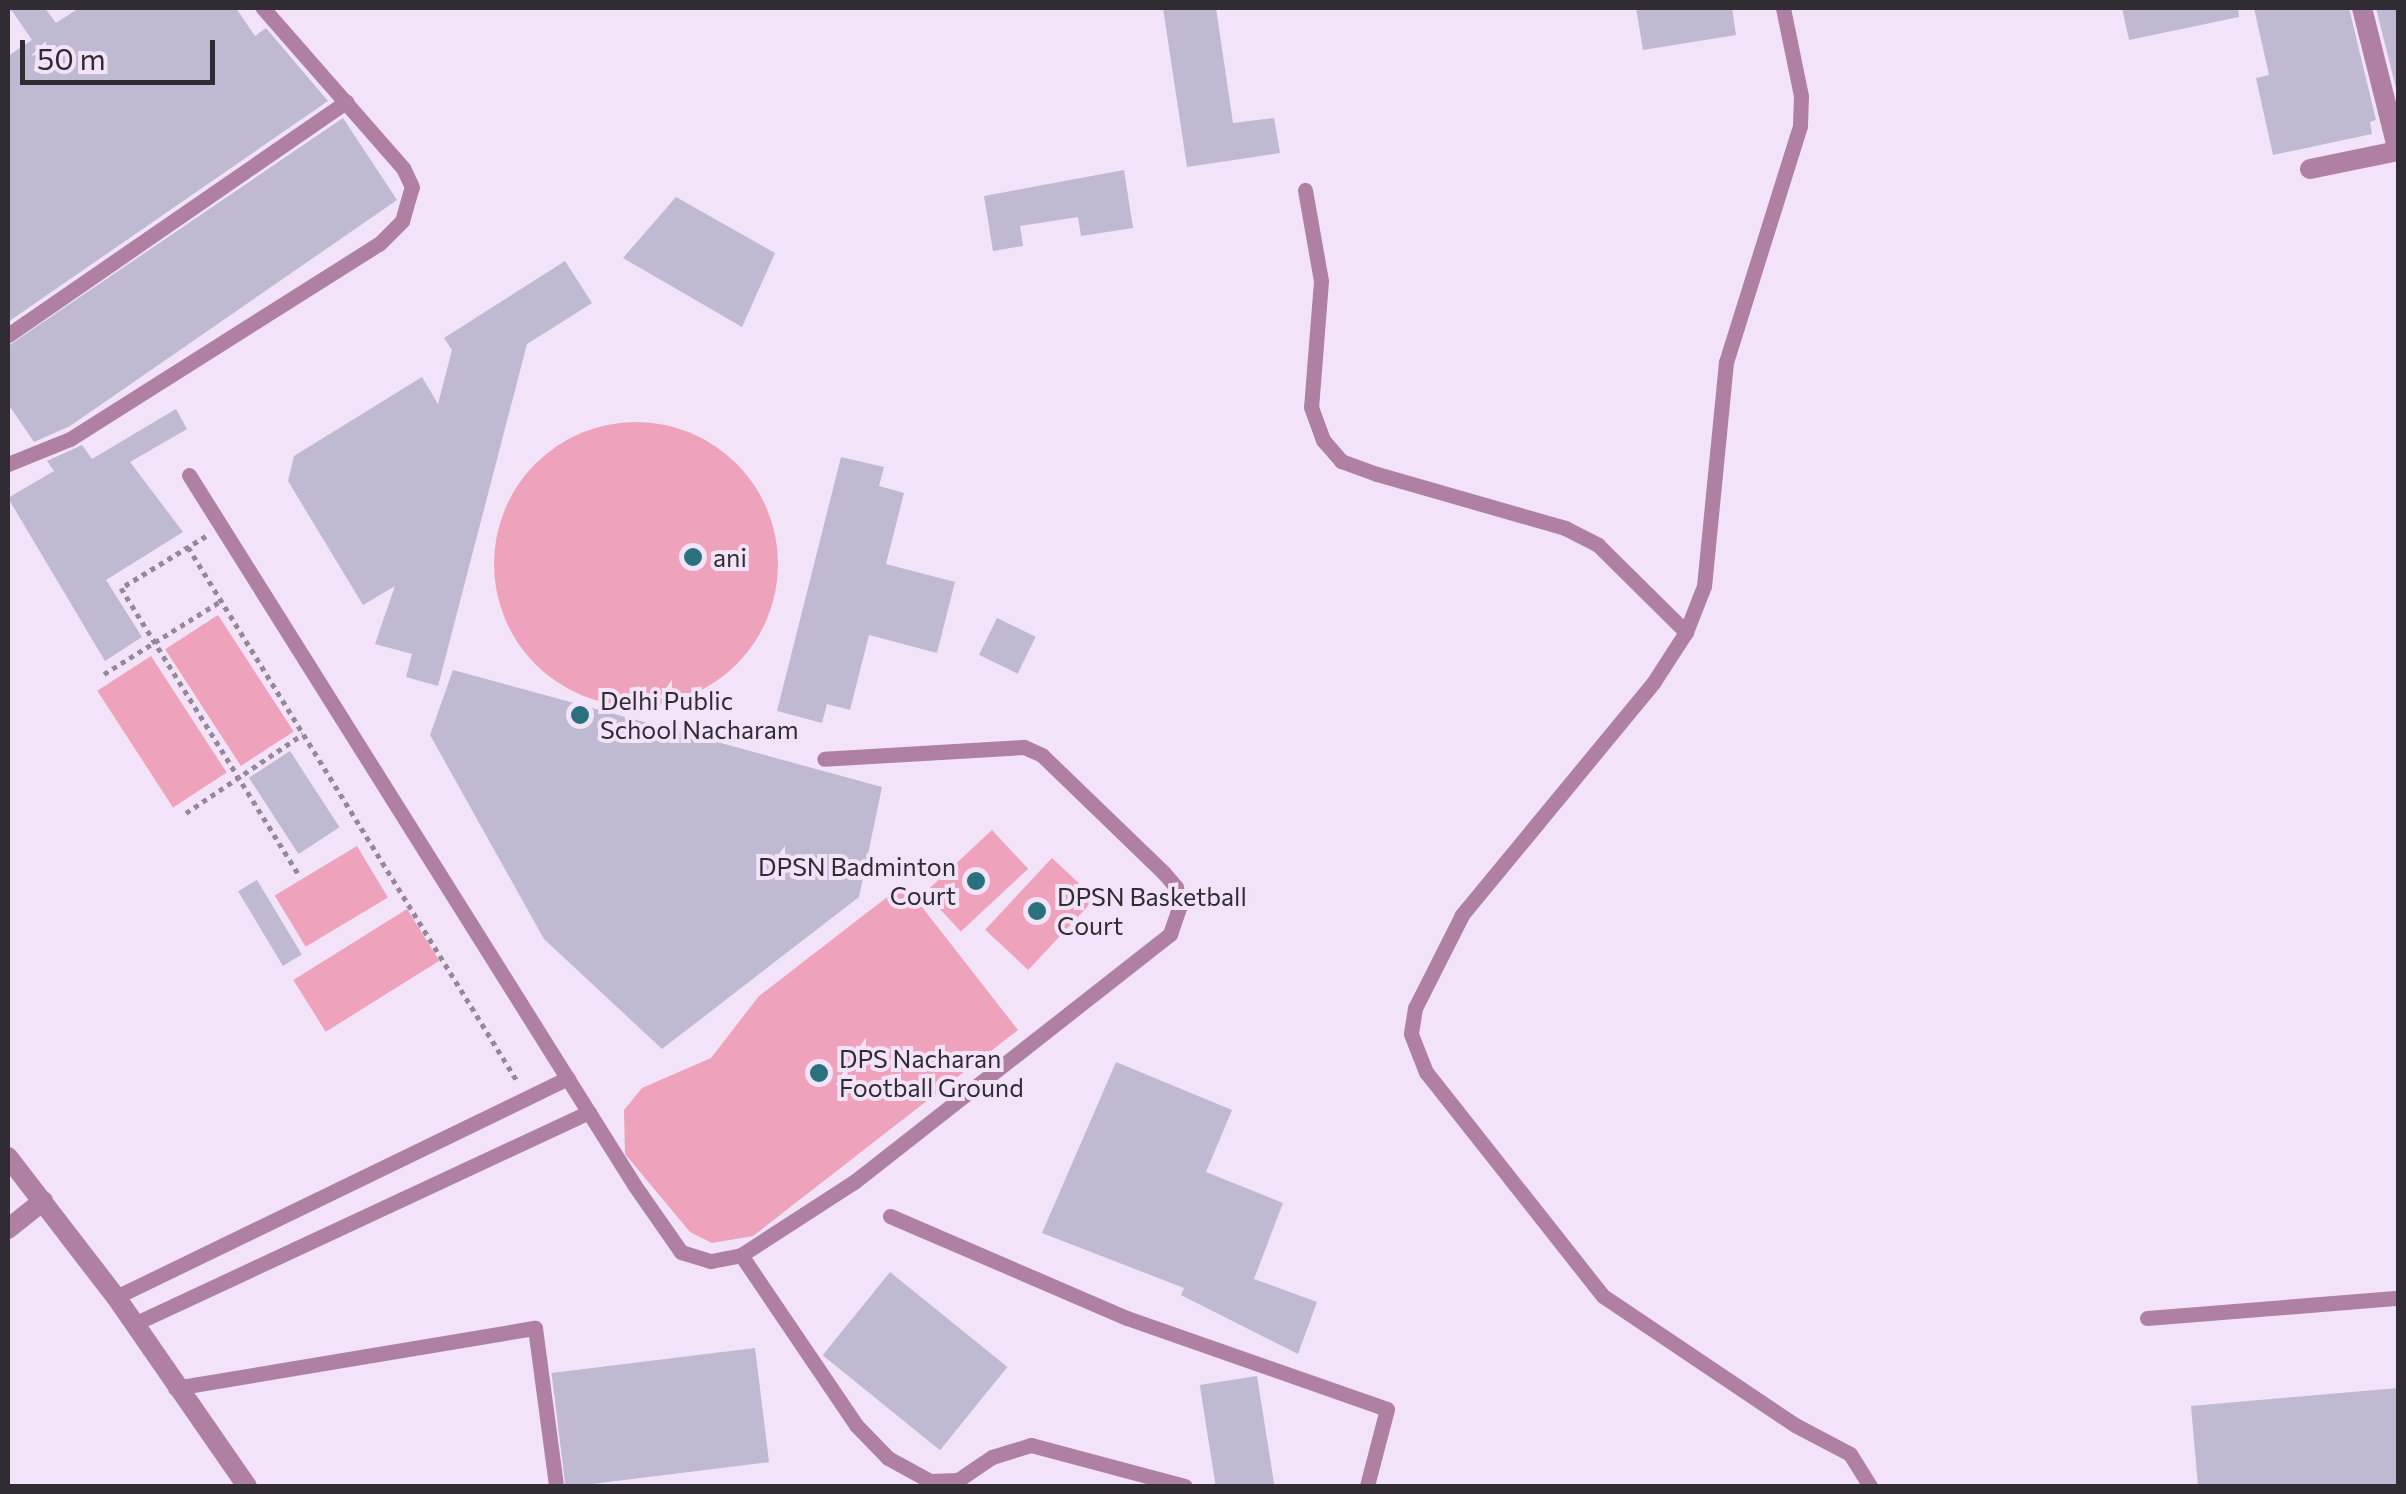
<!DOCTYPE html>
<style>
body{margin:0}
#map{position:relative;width:2406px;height:1494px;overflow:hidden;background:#f2e3f8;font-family:Commissioner,sans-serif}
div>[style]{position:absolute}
.green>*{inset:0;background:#eea2bb;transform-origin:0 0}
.round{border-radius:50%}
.building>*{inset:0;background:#bfbad1;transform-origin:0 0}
.path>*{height:5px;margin-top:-2.5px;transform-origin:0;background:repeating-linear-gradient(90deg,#948998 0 5px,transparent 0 10px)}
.service>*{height:15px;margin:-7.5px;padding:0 7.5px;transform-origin:7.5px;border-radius:7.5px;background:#af80a2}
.minor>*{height:20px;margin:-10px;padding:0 10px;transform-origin:10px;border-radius:10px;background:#af80a2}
.dots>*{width:28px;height:28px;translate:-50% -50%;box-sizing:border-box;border:5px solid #f2e3f8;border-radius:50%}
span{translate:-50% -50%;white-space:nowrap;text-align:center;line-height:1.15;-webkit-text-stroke:8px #f2e3f8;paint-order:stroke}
.poi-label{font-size:25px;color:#312b33}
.left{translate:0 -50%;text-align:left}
.right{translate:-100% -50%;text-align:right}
.frame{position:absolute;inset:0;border:10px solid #312b33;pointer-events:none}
.scale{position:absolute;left:20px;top:40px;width:195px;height:45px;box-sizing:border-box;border:5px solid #312b33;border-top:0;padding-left:12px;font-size:30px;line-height:35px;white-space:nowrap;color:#312b33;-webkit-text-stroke:8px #f2e3f8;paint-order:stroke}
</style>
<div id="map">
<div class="green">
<div class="round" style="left:494px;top:422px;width:284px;height:284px"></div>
<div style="left:218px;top:615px;width:139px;height:63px;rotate:57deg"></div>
<div style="left:151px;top:656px;width:139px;height:64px;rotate:57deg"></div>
<div style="left:992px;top:830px;width:53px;height:92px;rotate:47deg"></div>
<div style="left:357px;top:846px;width:60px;height:96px;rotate:59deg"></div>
<div style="left:1052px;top:858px;width:59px;height:98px;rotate:43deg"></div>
<div style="clip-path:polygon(904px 884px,1018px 1030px,753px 1236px,712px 1243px,690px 1232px,625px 1154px,624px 1110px,642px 1088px,711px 1058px,759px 996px)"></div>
<div style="left:407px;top:909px;width:61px;height:134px;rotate:58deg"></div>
</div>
<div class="building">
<div style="clip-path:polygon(10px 8px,45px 8px,56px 23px,79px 8px,236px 8px,255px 36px,266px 28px,328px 101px,8px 322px,8px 56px,32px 40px)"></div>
<div style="clip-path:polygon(1163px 8px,1216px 8px,1233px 123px,1274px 118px,1280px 153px,1187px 167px)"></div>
<div style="clip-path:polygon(1636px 8px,1732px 8px,1736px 35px,1643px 50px)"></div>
<div style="clip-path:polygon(2122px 8px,2238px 8px,2239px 17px,2129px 40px)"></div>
<div style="clip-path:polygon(2254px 8px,2349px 8px,2376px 120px,2370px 122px,2372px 134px,2273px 155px,2256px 78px,2269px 75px)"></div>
<div style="clip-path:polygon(2376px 8px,2398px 8px,2398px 96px)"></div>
<div style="clip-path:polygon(343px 118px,397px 200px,70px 426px,34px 442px,8px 404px,8px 346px)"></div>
<div style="clip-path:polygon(1124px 170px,1133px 228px,1081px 236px,1078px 217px,1020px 226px,1023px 246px,993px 251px,984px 196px)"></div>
<div style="clip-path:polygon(676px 197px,775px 253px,742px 327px,623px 258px)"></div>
<div style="clip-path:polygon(565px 261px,592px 303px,527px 344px,438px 686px,406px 677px,412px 654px,375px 644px,395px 586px,363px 605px,288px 481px,294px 456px,422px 377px,438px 404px,452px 350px,444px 338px)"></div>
<div style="clip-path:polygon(176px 409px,187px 429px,130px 462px,183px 532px,106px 580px,142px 637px,105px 661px,8px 498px,54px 471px,47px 461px,82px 445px,92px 459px)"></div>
<div style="clip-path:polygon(841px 457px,884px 467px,879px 486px,904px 493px,886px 564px,955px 582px,937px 653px,869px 635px,850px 710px,827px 704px,822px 723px,777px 711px)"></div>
<div style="left:997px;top:618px;width:43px;height:41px;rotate:26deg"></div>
<div style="clip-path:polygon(453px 670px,882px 787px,859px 897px,662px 1049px,544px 939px,430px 735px)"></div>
<div style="left:290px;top:751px;width:91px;height:49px;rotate:57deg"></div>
<div style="left:257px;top:880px;width:87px;height:22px;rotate:59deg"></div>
<div style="clip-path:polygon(1116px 1062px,1232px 1110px,1206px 1172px,1283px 1203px,1254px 1279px,1317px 1302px,1298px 1354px,1181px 1295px,1184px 1288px,1042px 1233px)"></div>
<div style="left:890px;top:1272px;width:151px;height:107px;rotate:39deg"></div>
<div style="left:755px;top:1348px;width:115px;height:205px;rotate:83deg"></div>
<div style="left:1257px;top:1376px;width:111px;height:58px;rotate:81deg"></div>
<div style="clip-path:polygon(2398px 1388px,2398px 1486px,2198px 1486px,2191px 1406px)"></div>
</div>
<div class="path">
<div style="left:206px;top:536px;width:100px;rotate:148.5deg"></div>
<div style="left:121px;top:588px;width:336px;rotate:58.2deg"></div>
<div style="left:188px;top:547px;width:627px;rotate:58.36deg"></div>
<div style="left:104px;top:674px;width:138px;rotate:-32deg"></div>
<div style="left:186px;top:813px;width:141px;rotate:-34deg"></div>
</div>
<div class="service">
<div style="left:1783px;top:8px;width:90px;rotate:78.4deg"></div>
<div style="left:1801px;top:96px;width:30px;rotate:92deg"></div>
<div style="left:1800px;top:126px;width:247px;rotate:107.4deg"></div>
<div style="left:1726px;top:362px;width:225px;rotate:95.6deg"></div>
<div style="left:1704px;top:586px;width:49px;rotate:111.4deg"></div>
<div style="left:1686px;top:632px;width:61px;rotate:122.9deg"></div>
<div style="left:1653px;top:683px;width:301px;rotate:129.5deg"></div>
<div style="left:1462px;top:915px;width:104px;rotate:116.8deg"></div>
<div style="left:1415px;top:1008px;width:26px;rotate:99deg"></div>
<div style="left:1411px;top:1034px;width:41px;rotate:68.5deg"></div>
<div style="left:1426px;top:1072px;width:285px;rotate:51.7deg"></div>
<div style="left:1603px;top:1296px;width:231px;rotate:33.9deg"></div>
<div style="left:1795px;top:1425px;width:62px;rotate:27.8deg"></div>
<div style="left:1850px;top:1454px;width:38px;rotate:58deg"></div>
<div style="left:1305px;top:190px;width:92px;rotate:80deg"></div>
<div style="left:1321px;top:281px;width:126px;rotate:94.5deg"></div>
<div style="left:1311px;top:407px;width:35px;rotate:70deg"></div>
<div style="left:1323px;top:440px;width:28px;rotate:49deg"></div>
<div style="left:1341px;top:461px;width:38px;rotate:20deg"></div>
<div style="left:1377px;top:474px;width:196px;rotate:16deg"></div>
<div style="left:1565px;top:528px;width:37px;rotate:27deg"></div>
<div style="left:1598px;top:545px;width:124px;rotate:44.7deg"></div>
<div style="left:8px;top:335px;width:411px;rotate:-34.6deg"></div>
<div style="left:8px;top:464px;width:67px;rotate:-22deg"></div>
<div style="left:70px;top:439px;width:365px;rotate:-32.3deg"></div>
<div style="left:379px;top:244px;width:33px;rotate:-45deg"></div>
<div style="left:402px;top:221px;width:35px;rotate:-74deg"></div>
<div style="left:412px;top:187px;width:21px;rotate:-115deg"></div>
<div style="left:403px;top:168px;width:213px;rotate:-131.2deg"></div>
<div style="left:189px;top:475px;width:839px;rotate:57.9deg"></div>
<div style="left:635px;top:1186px;width:80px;rotate:55.1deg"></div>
<div style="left:681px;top:1252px;width:31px;rotate:17deg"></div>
<div style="left:711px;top:1261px;width:31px;rotate:-11deg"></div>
<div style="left:741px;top:1255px;width:135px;rotate:-32.9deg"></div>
<div style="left:854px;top:1182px;width:402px;rotate:-38.1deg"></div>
<div style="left:1170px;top:934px;width:28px;rotate:-71deg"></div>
<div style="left:1179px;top:908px;width:21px;rotate:-98deg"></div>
<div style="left:1176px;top:887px;width:18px;rotate:-131deg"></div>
<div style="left:1164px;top:873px;width:170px;rotate:-136deg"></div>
<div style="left:1042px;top:755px;width:20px;rotate:-156deg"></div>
<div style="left:1024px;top:747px;width:200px;rotate:176.6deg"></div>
<div style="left:890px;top:1216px;width:258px;rotate:23.3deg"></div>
<div style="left:1127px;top:1318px;width:275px;rotate:19.3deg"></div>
<div style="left:1387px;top:1409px;width:80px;rotate:104.6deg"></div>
<div style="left:741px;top:1255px;width:205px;rotate:55.9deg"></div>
<div style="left:856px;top:1425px;width:46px;rotate:45.9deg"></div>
<div style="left:888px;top:1458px;width:48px;rotate:28.7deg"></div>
<div style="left:930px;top:1481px;width:28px;rotate:-2deg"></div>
<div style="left:958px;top:1480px;width:41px;rotate:-34.1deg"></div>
<div style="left:992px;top:1457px;width:41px;rotate:-17.1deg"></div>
<div style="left:1031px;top:1445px;width:159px;rotate:14.9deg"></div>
<div style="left:116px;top:1297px;width:502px;rotate:-25.85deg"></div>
<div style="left:2147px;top:1318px;width:252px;rotate:-4.6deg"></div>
<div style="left:134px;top:1324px;width:502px;rotate:-24.98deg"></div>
<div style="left:175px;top:1388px;width:365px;rotate:-9.5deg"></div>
<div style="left:535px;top:1328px;width:159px;rotate:82.4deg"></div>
</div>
<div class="minor">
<div style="left:2362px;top:8px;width:147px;rotate:75.9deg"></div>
<div style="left:2310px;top:169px;width:90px;rotate:-11.6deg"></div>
<div style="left:8px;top:1157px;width:177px;rotate:52.4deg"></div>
<div style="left:116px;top:1297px;width:230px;rotate:55.3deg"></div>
<div style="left:8px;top:1229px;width:45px;rotate:-38.7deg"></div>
</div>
<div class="dots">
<div style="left:693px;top:557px;background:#29717d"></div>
<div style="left:580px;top:715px;background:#29717d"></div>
<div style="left:976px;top:881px;background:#29717d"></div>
<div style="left:1037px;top:911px;background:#29717d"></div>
<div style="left:819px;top:1073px;background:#29717d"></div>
</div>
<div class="poi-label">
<span class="left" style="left:713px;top:557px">ani</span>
<span class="left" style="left:600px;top:715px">Delhi Public<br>School Nacharam</span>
<span class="right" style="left:956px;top:881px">DPSN Badminton<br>Court</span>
<span class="left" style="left:1057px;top:911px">DPSN Basketball<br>Court</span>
<span class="left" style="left:839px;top:1073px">DPS Nacharan<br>Football Ground</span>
</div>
<div class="frame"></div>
<div class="scale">50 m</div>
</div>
